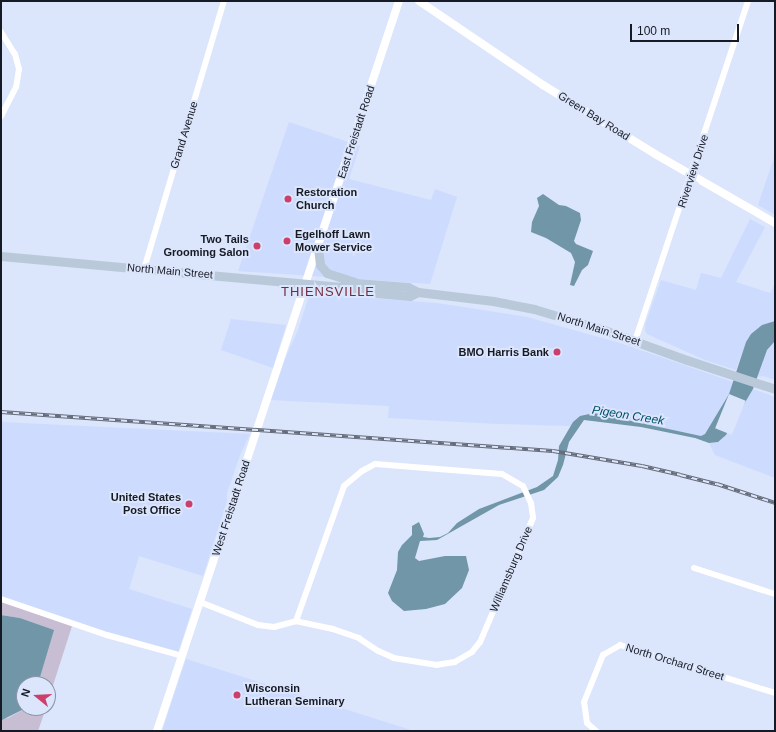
<!DOCTYPE html>
<style>
body{margin:0}
#map{position:relative;width:776px;height:732px;overflow:hidden;background:#dbe5fb;font-family:Arial,sans-serif}
div>[style]{position:absolute}
.built>*{inset:0;background:#cddbfe}
.green>*{inset:0;background:#c8bed3}
.water>*{inset:0;background:#7196a7}
.pier>*{inset:0;background:#dbe5fb;transform-origin:0 0}
.minor>*{height:6px;margin:-3px;padding:0 3px;transform-origin:3px;border-radius:3px;background:#fff}
.tertiary>*{height:8px;margin:-4px;padding:0 4px;transform-origin:4px;border-radius:4px;background:#fff}
.secondary>*{height:9px;margin:-4.5px;padding:0 4.5px;transform-origin:4.5px;border-radius:4.5px;background:#b9c9da}
.rail>*{height:3.5px;margin-top:-1.75px;transform-origin:0;background:repeating-linear-gradient(90deg,#dbe5fb 0 6px,#646b79 0 12px);box-sizing:border-box;border-block:1px solid #646b79}
.dots>*{width:11px;height:11px;translate:-50% -50%;box-sizing:border-box;border:2px solid #dbe5fb;border-radius:50%}
span{translate:-50% -50%;white-space:nowrap;text-align:center;line-height:1.15;-webkit-text-stroke:4px #dbe5fb;paint-order:stroke}
.street-label{font-size:11px;color:#161a24}
.poi-label{font-size:11px;color:#161a24;font-weight:700}
.left{translate:0 -50%;text-align:left}
.right{translate:-100% -50%;text-align:right}
.water-label{font-size:12px;color:#014f6a;font-style:italic}
.quarter-label{font-size:13px;color:#732d40;letter-spacing:1px}
.frame{position:absolute;inset:0;border:2px solid #161a24;pointer-events:none}
.north{position:absolute;left:16px;top:676px;width:40px;height:40px;box-sizing:border-box;background:#dbe5fb;border:1px solid #8c94a5;border-radius:50%;rotate:288deg;font-size:11px;font-weight:700;line-height:16px;text-align:center;color:#161a24}
.north::after{content:'';display:block;margin:auto;width:14px;height:18px;background:#cc3e6b;clip-path:polygon(50% 0,100% 100%,50% 72%,0 100%)}
.scale{position:absolute;left:630px;top:24px;width:109px;height:18px;box-sizing:border-box;border:2px solid #161a24;border-top:0;padding-left:5px;font-size:12px;line-height:14px;white-space:nowrap;color:#161a24;-webkit-text-stroke:3px #dbe5fb;paint-order:stroke}
</style>
<div id="map">
<div class="built">
<div style="clip-path:polygon(289px 122px,360px 146px,349px 179px,431px 200px,435px 189px,457px 197px,430px 284px,238px 271px)"></div>
<div style="clip-path:polygon(775px 155px,775px 215px,758px 205px)"></div>
<div style="clip-path:polygon(750px 219px,765px 227px,736px 282px,770px 293px,775px 284px,775px 321px,762px 325px,751px 334px,746px 342px,736px 370px,705px 360px,647px 334px,645px 331px,645px 325px,661px 280px,696px 290px,701px 273px,721px 278px)"></div>
<div style="clip-path:polygon(313px 294px,437px 303px,527px 317px,620px 343px,733px 382px,729px 394px,705px 434px,701px 436px,594px 413px,573px 422px,571px 426px,497px 424px,388px 418px,389px 406px,271px 400px,285px 359px,298px 330px,308px 299px)"></div>
<div style="clip-path:polygon(231px 319px,286px 325px,273px 368px,221px 350px)"></div>
<div style="clip-path:polygon(775px 341px,775px 380px,763px 376px,757px 377px,767px 350px)"></div>
<div style="clip-path:polygon(753px 389px,775px 397px,775px 478px,715px 455px,709px 443px,713px 443px,726px 435px)"></div>
<div style="clip-path:polygon(1px 422px,250px 434px,240px 455px,227px 493px,227px 501px,203px 576px,139px 556px,129px 589px,192px 609px,177px 656px,1px 599px)"></div>
<div style="clip-path:polygon(186px 659px,414px 731px,162px 731px)"></div>
</div>
<div class="green">
<div style="clip-path:polygon(1px 600px,73px 623px,48px 701px,48px 684px,38px 684px,53px 630px,20px 618px,1px 615px)"></div>
<div style="clip-path:polygon(26px 708px,46px 708px,38px 731px,1px 731px,1px 719px,8px 718px)"></div>
</div>
<div class="water">
<div style="clip-path:polygon(543px 194px,559px 205px,566px 206px,580px 213px,581px 220px,574px 241px,576px 244px,593px 251px,588px 265px,582px 270px,574px 286px,570px 285px,575px 262px,571px 253px,546px 238px,531px 232px,532px 222px,539px 206px,537px 198px)"></div>
<div style="clip-path:polygon(775px 321px,775px 341px,767px 350px,753px 389px,726px 435px,718px 442px,709px 443px,695px 438px,641px 427px,584px 420px,569px 442px,563px 465px,558px 477px,544px 490px,499px 505px,437px 540px,420px 541px,415px 558px,419px 561px,445px 556px,466px 556px,469px 570px,462px 588px,445px 604px,426px 609px,404px 611px,392px 601px,388px 593px,397px 570px,398px 552px,402px 545px,412px 535px,412px 526px,419px 522px,424px 534px,423px 537px,429px 538px,440px 537px,448px 533px,457px 523px,479px 509px,537px 487px,553px 476px,558px 460px,559px 446px,573px 422px,580px 416px,594px 413px,701px 436px,705px 434px,729px 394px,746px 342px,751px 334px,762px 325px)"></div>
<div style="clip-path:polygon(1px 615px,20px 618px,54px 630px,38px 684px,24px 684px,24px 708px,26px 708px,2px 720px)"></div>
</div>
<div class="pier">
<div style="left:729px;top:394px;width:18px;height:37px;rotate:22deg"></div>
</div>
<div class="minor">
<div style="left:1px;top:32px;width:26px;rotate:58deg"></div>
<div style="left:15px;top:54px;width:16px;rotate:75deg"></div>
<div style="left:19px;top:69px;width:18px;rotate:99deg"></div>
<div style="left:16px;top:87px;width:33px;rotate:117deg"></div>
<div style="left:144px;top:269px;width:280px;rotate:-73.4deg"></div>
<div style="left:635px;top:341px;width:358px;rotate:-71.6deg"></div>
<div style="left:375px;top:464px;width:127px;rotate:4.5deg"></div>
<div style="left:502px;top:474px;width:24px;rotate:30deg"></div>
<div style="left:523px;top:486px;width:19px;rotate:65deg"></div>
<div style="left:531px;top:503px;width:15px;rotate:82deg"></div>
<div style="left:533px;top:518px;width:135px;rotate:113.1deg"></div>
<div style="left:480px;top:642px;width:13px;rotate:129deg"></div>
<div style="left:472px;top:652px;width:20px;rotate:150deg"></div>
<div style="left:455px;top:662px;width:18px;rotate:171deg"></div>
<div style="left:437px;top:665px;width:44px;rotate:-170.8deg"></div>
<div style="left:394px;top:658px;width:17px;rotate:-156deg"></div>
<div style="left:378px;top:651px;width:23px;rotate:-146deg"></div>
<div style="left:359px;top:638px;width:28px;rotate:-161deg"></div>
<div style="left:333px;top:629px;width:38px;rotate:-168deg"></div>
<div style="left:296px;top:621px;width:143px;rotate:-70.4deg"></div>
<div style="left:344px;top:486px;width:23px;rotate:-40deg"></div>
<div style="left:362px;top:471px;width:15px;rotate:-28deg"></div>
<div style="left:694px;top:568px;width:85px;rotate:17.8deg"></div>
<div style="left:1px;top:599px;width:112px;rotate:18.8deg"></div>
<div style="left:107px;top:635px;width:78px;rotate:15.6deg"></div>
<div style="left:200px;top:602px;width:62px;rotate:21.6deg"></div>
<div style="left:258px;top:625px;width:16px;rotate:7deg"></div>
<div style="left:274px;top:627px;width:23px;rotate:-15deg"></div>
<div style="left:596px;top:731px;width:12px;rotate:-138deg"></div>
<div style="left:587px;top:723px;width:21px;rotate:-98deg"></div>
<div style="left:584px;top:702px;width:51px;rotate:-68deg"></div>
<div style="left:603px;top:655px;width:20px;rotate:-30deg"></div>
<div style="left:620px;top:645px;width:162px;rotate:17.2deg"></div>
</div>
<div class="tertiary">
<div style="left:419px;top:1px;width:150px;rotate:34.1deg"></div>
<div style="left:543px;top:85px;width:132px;rotate:31.6deg"></div>
<div style="left:655px;top:154px;width:138px;rotate:29.9deg"></div>
<div style="left:157px;top:731px;width:769px;rotate:-71.66deg"></div>
</div>
<div class="secondary">
<div style="left:318px;top:248px;width:17px;rotate:83deg"></div>
<div style="left:320px;top:265px;width:11px;rotate:49deg"></div>
<div style="left:327px;top:273px;width:29px;rotate:18deg"></div>
<div style="left:1px;top:256px;width:339px;rotate:5.2deg"></div>
<div style="left:339px;top:287px;width:16px;rotate:15deg"></div>
<div style="left:354px;top:291px;width:56px;rotate:5.1deg"></div>
<div style="left:410px;top:296px;width:9px;rotate:-27deg"></div>
<div style="left:339px;top:287px;width:17px;rotate:-13deg"></div>
<div style="left:356px;top:283px;width:52px;rotate:4.4deg"></div>
<div style="left:408px;top:287px;width:11px;rotate:27deg"></div>
<div style="left:418px;top:292px;width:76px;rotate:6.8deg"></div>
<div style="left:493px;top:301px;width:42px;rotate:11deg"></div>
<div style="left:534px;top:309px;width:73px;rotate:16.7deg"></div>
<div style="left:604px;top:330px;width:88px;rotate:19.9deg"></div>
<div style="left:687px;top:360px;width:93px;rotate:18.2deg"></div>
</div>
<div class="rail">
<div style="left:1px;top:412px;width:553px;rotate:4.04deg"></div>
<div style="left:553px;top:451px;width:90px;rotate:9.6deg"></div>
<div style="left:642px;top:466px;width:39px;rotate:13deg"></div>
<div style="left:680px;top:475px;width:38px;rotate:14deg"></div>
<div style="left:717px;top:484px;width:61px;rotate:18.1deg"></div>
</div>
<div class="dots">
<div style="left:288px;top:199px;background:#cc3e6b"></div>
<div style="left:287px;top:241px;background:#cc3e6b"></div>
<div style="left:257px;top:246px;background:#cc3e6b"></div>
<div style="left:557px;top:352px;background:#cc3e6b"></div>
<div style="left:189px;top:504px;background:#cc3e6b"></div>
<div style="left:237px;top:695px;background:#cc3e6b"></div>
</div>
<div class="street-label">
<span style="left:594px;top:116px;rotate:32deg">Green Bay Road</span>
<span style="left:356px;top:132px;rotate:-72deg">East Freistadt Road</span>
<span style="left:184px;top:135px;rotate:-73deg">Grand Avenue</span>
<span style="left:693px;top:171px;rotate:-72deg">Riverview Drive</span>
<span style="left:170px;top:271px;rotate:5deg">North Main Street</span>
<span style="left:599px;top:329px;rotate:18deg">North Main Street</span>
<span style="left:231px;top:508px;rotate:-72deg">West Freistadt Road</span>
<span style="left:511px;top:569px;rotate:-67deg">Williamsburg Drive</span>
<span style="left:675px;top:662px;rotate:17deg">North Orchard Street</span>
</div>
<div class="poi-label">
<span class="left" style="left:296px;top:199px">Restoration<br>Church</span>
<span class="left" style="left:295px;top:241px">Egelhoff Lawn<br>Mower Service</span>
<span class="right" style="left:249px;top:246px">Two Tails<br>Grooming Salon</span>
<span class="right" style="left:549px;top:352px">BMO Harris Bank</span>
<span class="right" style="left:181px;top:504px">United States<br>Post Office</span>
<span class="left" style="left:245px;top:695px">Wisconsin<br>Lutheran Seminary</span>
</div>
<div class="water-label">
<span style="left:628px;top:416px;rotate:9deg">Pigeon Creek</span>
</div>
<div class="quarter-label">
<span style="left:328px;top:292px">THIENSVILLE</span>
</div>
<div class="frame"></div>
<div class="north">N</div>
<div class="scale">100 m</div>
</div>
